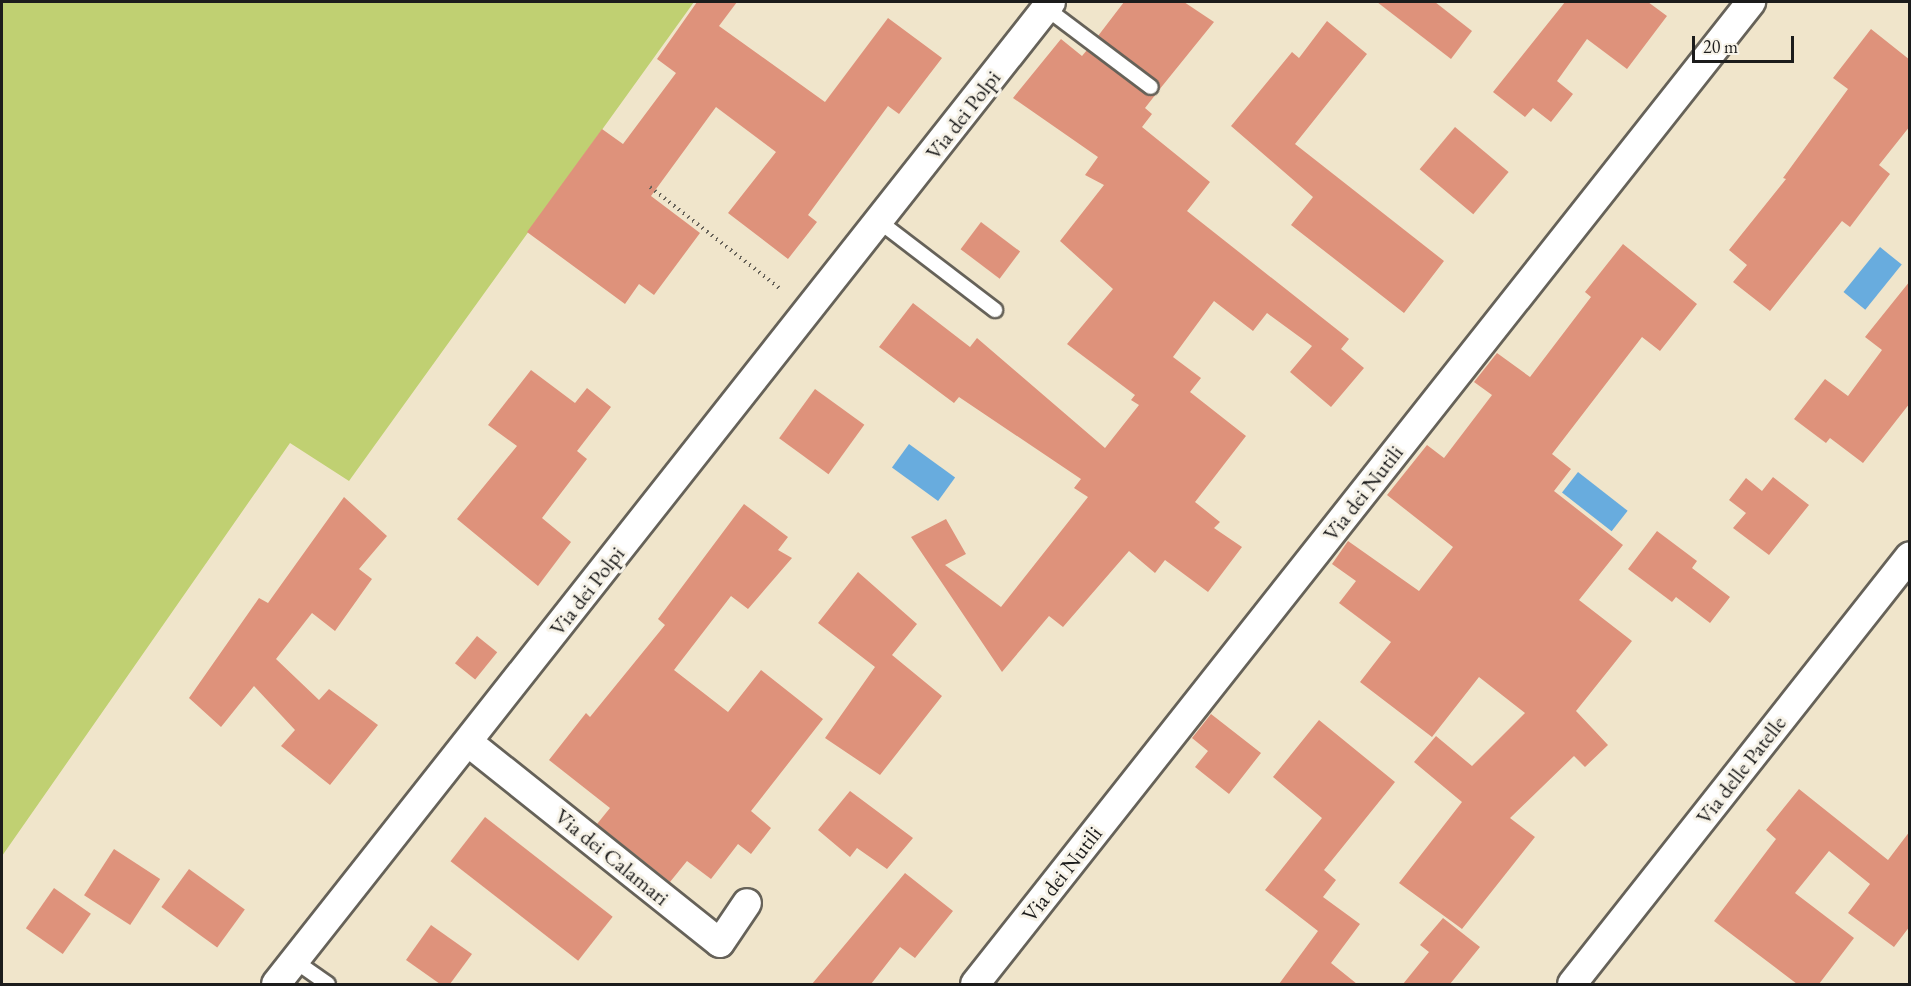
<!DOCTYPE html>
<style>
body{margin:0}
#map{position:relative;width:1911px;height:986px;overflow:hidden;background:#f0e5cb;font-family:"EB Garamond",serif}
div>[style]{position:absolute}
.green>*{inset:0;background:#c0d072}
.water>*{inset:0;background:#68acde;transform-origin:0 0}
.building>*{inset:0;background:#de927b;transform-origin:0 0}
.path>*{height:4px;margin-top:-2px;transform-origin:0;background:repeating-linear-gradient(90deg,#666259 0 1.5px,transparent 0 6px)}
.roads{filter:drop-shadow(2px 0 #666259) drop-shadow(-2px 0 #666259) drop-shadow(0 2px #666259) drop-shadow(0 -2px #666259)}
.lane>*{height:14px;margin:-7px;padding:0 7px;transform-origin:7px;border-radius:7px;background:#fff}
.street>*{height:28px;margin:-14px;padding:0 14px;transform-origin:14px;border-radius:14px;background:#fff}
span{translate:-50% -50%;white-space:nowrap;text-align:center;line-height:1.15;-webkit-text-stroke:6px #f7f3e8;paint-order:stroke}
.street-label{font-size:22px;color:#1c1c1c}
.frame{position:absolute;inset:0;border:3px solid #1c1c1c;pointer-events:none}
.scale{position:absolute;left:1692px;top:36px;width:102px;height:27px;box-sizing:border-box;border:3px solid #1c1c1c;border-top:0;padding-left:8px;font-size:18px;line-height:21px;white-space:nowrap;color:#1c1c1c;-webkit-text-stroke:4px #f7f3e8;paint-order:stroke}
</style>
<div id="map">
<div class="green">
<div style="clip-path:polygon(2px 2px,694px 2px,349px 481px,290px 443px,2px 856px)"></div>
</div>
<div class="water">
<div style="left:1880px;top:247px;width:28px;height:58px;rotate:39deg"></div>
<div style="left:909px;top:444px;width:57px;height:29px;rotate:36deg"></div>
<div style="left:1578px;top:472px;width:63px;height:26px;rotate:38deg"></div>
</div>
<div class="building">
<div style="clip-path:polygon(697px 2px,737px 2px,719px 26px,825px 102px,888px 18px,942px 58px,899px 114px,888px 106px,808px 215px,817px 222px,788px 259px,728px 213px,776px 152px,716px 107px,651px 196px,700px 233px,654px 295px,639px 284px,625px 304px,527px 232px,602px 129px,623px 144px,676px 73px,657px 59px)"></div>
<div style="clip-path:polygon(1124px 2px,1184px 2px,1214px 22px,1159px 90px,1156px 80px,1098px 36px)"></div>
<div style="clip-path:polygon(1377px 2px,1435px 2px,1472px 31px,1451px 59px)"></div>
<div style="clip-path:polygon(1565px 2px,1648px 2px,1667px 16px,1627px 69px,1587px 39px,1557px 81px,1573px 94px,1551px 122px,1533px 108px,1525px 117px,1493px 92px)"></div>
<div style="clip-path:polygon(1327px 21px,1367px 54px,1295px 144px,1444px 261px,1404px 313px,1291px 225px,1313px 197px,1231px 126px,1292px 52px,1299px 58px)"></div>
<div style="clip-path:polygon(1871px 29px,1910px 60px,1910px 126px,1879px 165px,1890px 174px,1850px 227px,1842px 221px,1770px 311px,1733px 282px,1747px 265px,1729px 250px,1786px 179px,1783px 178px,1848px 89px,1833px 78px)"></div>
<div style="clip-path:polygon(1061px 39px,1082px 56px,1087px 50px,1146px 94px,1156px 94px,1145px 108px,1152px 114px,1142px 127px,1210px 182px,1187px 211px,1349px 339px,1341px 349px,1364px 368px,1331px 407px,1290px 372px,1312px 346px,1267px 313px,1253px 331px,1214px 301px,1173px 357px,1201px 378px,1190px 392px,1246px 436px,1195px 502px,1220px 522px,1214px 528px,1242px 547px,1208px 592px,1165px 560px,1155px 573px,1129px 551px,1063px 627px,1049px 616px,1002px 672px,911px 537px,946px 519px,966px 554px,945px 565px,1001px 607px,1088px 497px,1074px 488px,1081px 479px,959px 397px,954px 403px,879px 347px,913px 303px,970px 347px,977px 338px,1105px 448px,1139px 405px,1131px 400px,1135px 395px,1067px 344px,1113px 289px,1060px 241px,1104px 185px,1085px 175px,1098px 157px,1013px 98px)"></div>
<div style="left:1455px;top:127px;width:70px;height:55px;rotate:40deg"></div>
<div style="left:981px;top:222px;width:49px;height:34px;rotate:37deg"></div>
<div style="clip-path:polygon(1623px 244px,1697px 304px,1660px 351px,1642px 337px,1552px 454px,1571px 469px,1554px 491px,1623px 545px,1579px 600px,1632px 641px,1576px 711px,1608px 745px,1585px 767px,1574px 756px,1510px 818px,1535px 837px,1462px 929px,1399px 883px,1462px 802px,1414px 762px,1436px 736px,1472px 766px,1525px 713px,1479px 677px,1432px 737px,1360px 682px,1391px 642px,1339px 603px,1356px 581px,1332px 564px,1348px 541px,1419px 591px,1453px 547px,1387px 495px,1427px 445px,1444px 458px,1492px 395px,1474px 382px,1497px 353px,1530px 377px,1591px 297px,1585px 292px)"></div>
<div style="clip-path:polygon(1910px 281px,1910px 403px,1863px 463px,1830px 438px,1826px 443px,1794px 419px,1825px 379px,1848px 396px,1882px 350px,1865px 337px)"></div>
<div style="clip-path:polygon(531px 370px,575px 403px,587px 388px,611px 407px,577px 451px,587px 459px,542px 518px,571px 542px,538px 586px,457px 519px,517px 446px,488px 425px)"></div>
<div style="left:815px;top:389px;width:61px;height:61px;rotate:36deg"></div>
<div style="clip-path:polygon(1773px 477px,1809px 505px,1769px 555px,1733px 528px,1746px 513px,1729px 500px,1746px 478px,1762px 491px)"></div>
<div style="clip-path:polygon(344px 497px,387px 536px,359px 569px,372px 579px,335px 631px,312px 613px,276px 659px,319px 700px,329px 689px,378px 725px,330px 785px,281px 746px,295px 730px,254px 686px,221px 727px,189px 698px,259px 598px,268px 603px)"></div>
<div style="clip-path:polygon(744px 504px,788px 537px,778px 550px,792px 558px,748px 609px,731px 596px,674px 670px,728px 712px,761px 670px,823px 719px,751px 811px,771px 828px,751px 854px,738px 844px,711px 879px,687px 861px,670px 882px,597px 824px,610px 808px,549px 760px,586px 713px,590px 717px,665px 625px,658px 619px)"></div>
<div style="clip-path:polygon(1657px 531px,1697px 561px,1692px 568px,1730px 597px,1710px 623px,1676px 597px,1672px 602px,1628px 569px)"></div>
<div style="clip-path:polygon(858px 572px,917px 624px,892px 655px,942px 696px,880px 775px,825px 738px,875px 667px,818px 623px)"></div>
<div style="left:477px;top:636px;width:26px;height:35px;rotate:39deg"></div>
<div style="clip-path:polygon(1211px 714px,1261px 753px,1229px 794px,1195px 767px,1208px 751px,1192px 738px)"></div>
<div style="clip-path:polygon(1319px 720px,1395px 782px,1324px 870px,1336px 880px,1323px 897px,1360px 924px,1331px 963px,1357px 984px,1279px 984px,1318px 931px,1265px 890px,1322px 818px,1273px 777px)"></div>
<div style="clip-path:polygon(1799px 789px,1888px 860px,1910px 831px,1910px 926px,1894px 947px,1848px 913px,1870px 884px,1829px 851px,1795px 893px,1854px 938px,1819px 984px,1797px 984px,1714px 921px,1776px 839px,1766px 830px)"></div>
<div style="clip-path:polygon(850px 791px,913px 838px,887px 869px,857px 848px,850px 857px,818px 830px)"></div>
<div style="left:485px;top:817px;width:162px;height:56px;rotate:38deg"></div>
<div style="left:114px;top:849px;width:55px;height:55px;rotate:33deg"></div>
<div style="left:189px;top:869px;width:69px;height:47px;rotate:36deg"></div>
<div style="clip-path:polygon(905px 873px,953px 911px,915px 958px,900px 947px,871px 984px,812px 984px)"></div>
<div style="left:54px;top:888px;width:45px;height:49px;rotate:35deg"></div>
<div style="clip-path:polygon(1443px 918px,1480px 947px,1450px 984px,1403px 984px,1429px 952px,1420px 945px)"></div>
<div style="clip-path:polygon(431px 925px,472px 954px,450px 984px,440px 984px,406px 960px)"></div>
</div>
<div class="path">
<div style="left:650px;top:187px;width:167px;rotate:38deg"></div>
</div>
<div class="roads">
<div class="lane">
<div style="left:1046px;top:8px;width:131px;rotate:37deg"></div>
<div style="left:880px;top:222px;width:145px;rotate:37.4deg"></div>
<div style="left:295px;top:961px;width:40px;rotate:34.9deg"></div>
</div>
<div class="street">
<div style="left:468px;top:742px;width:322px;rotate:38.6deg"></div>
<div style="left:720px;top:943px;width:48px;rotate:-56deg"></div>
<div style="left:276px;top:984px;width:1251px;rotate:-51.72deg"></div>
<div style="left:975px;top:984px;width:1252px;rotate:-51.68deg"></div>
<div style="left:1572px;top:984px;width:545px;rotate:-51.7deg"></div>
</div>
</div>
<div class="street-label">
<span style="left:963px;top:115px;rotate:-52deg">Via dei Polpi</span>
<span style="left:1363px;top:493px;rotate:-52deg">Via dei Nutili</span>
<span style="left:587px;top:591px;rotate:-52deg">Via dei Polpi</span>
<span style="left:1741px;top:770px;rotate:-52deg">Via delle Patelle</span>
<span style="left:612px;top:857px;rotate:39deg">Via dei Calamari</span>
<span style="left:1062px;top:874px;rotate:-52deg">Via dei Nutili</span>
</div>
<div class="frame"></div>
<div class="scale">20 m</div>
</div>
